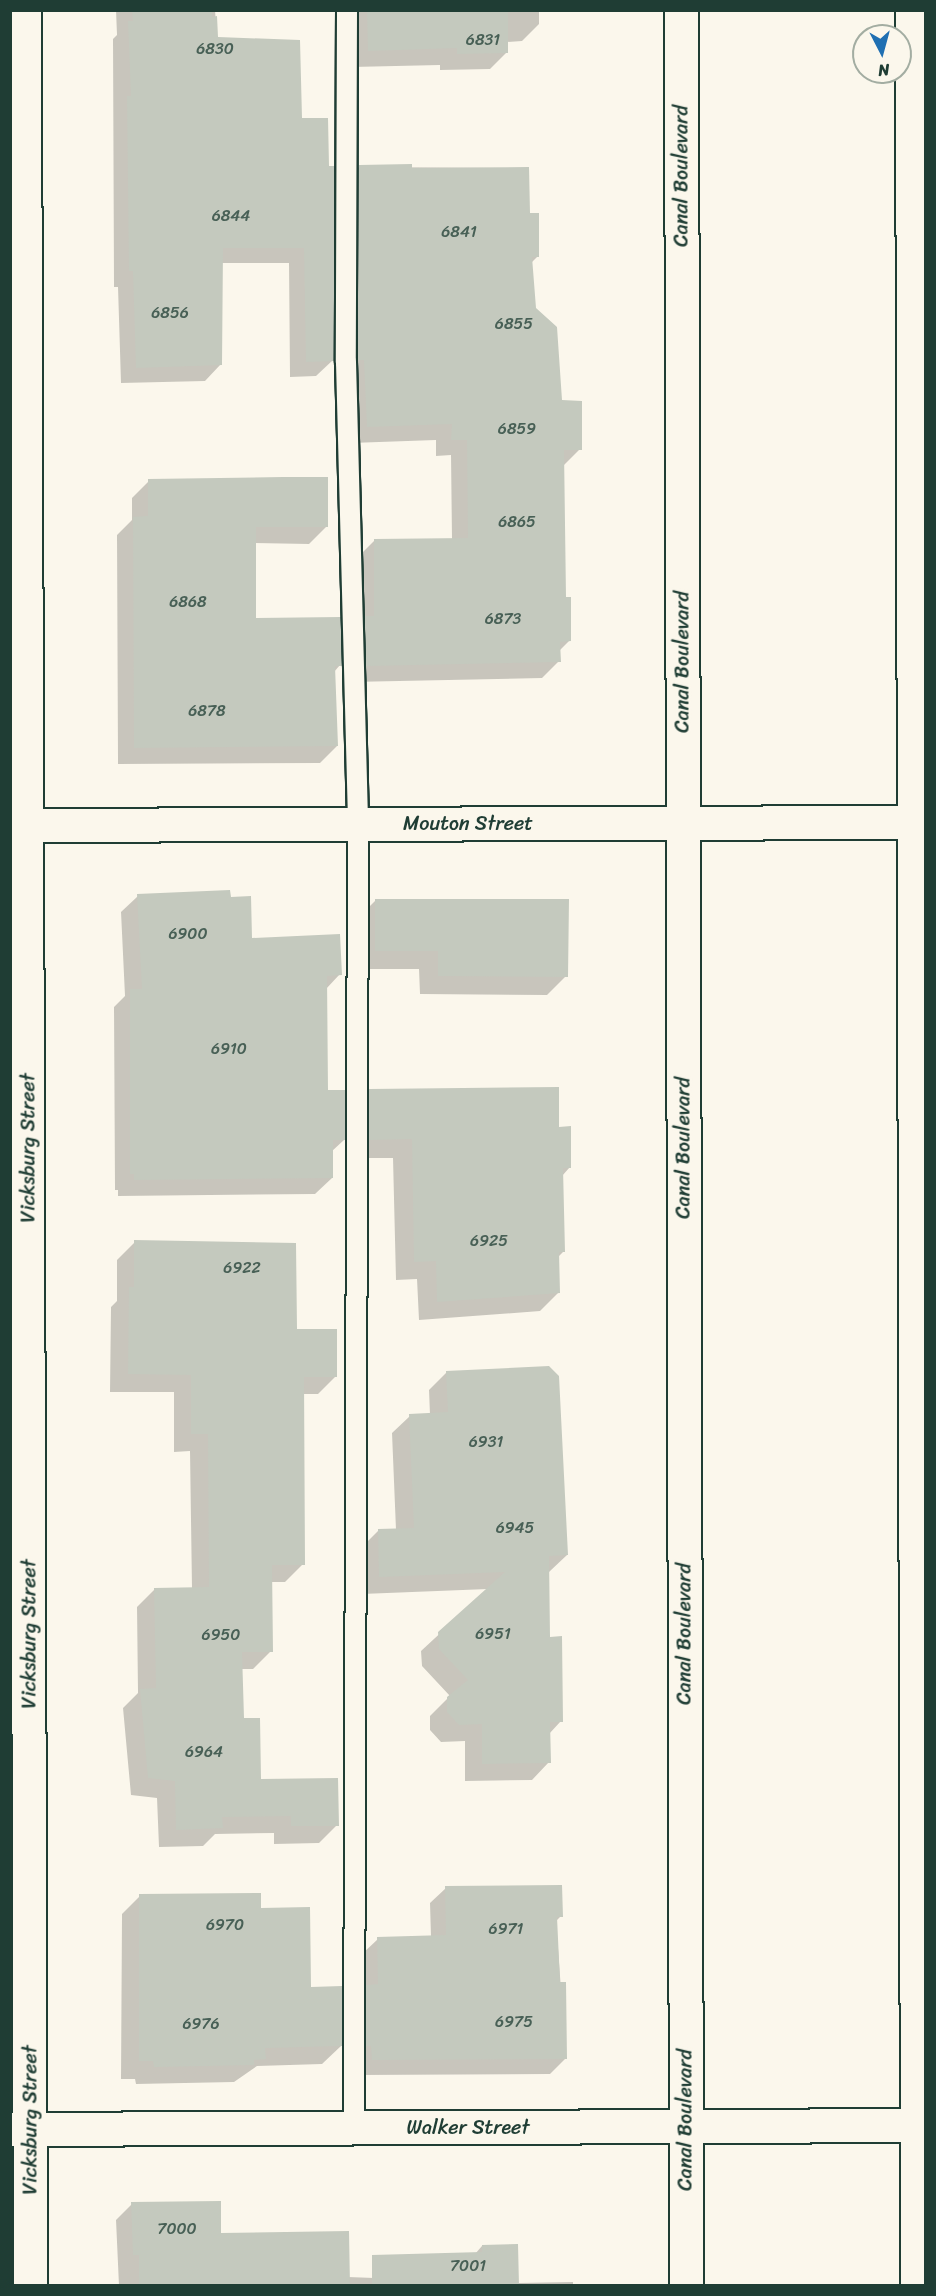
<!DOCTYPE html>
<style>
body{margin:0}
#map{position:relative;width:936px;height:2296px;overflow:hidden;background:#fbf7ec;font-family:Sriracha,sans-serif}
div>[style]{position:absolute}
.shadow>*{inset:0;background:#0003}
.building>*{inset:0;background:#c4c9be}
.roads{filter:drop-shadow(2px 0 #1f3d34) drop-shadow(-2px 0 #1f3d34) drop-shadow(0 2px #1f3d34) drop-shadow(0 -2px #1f3d34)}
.lane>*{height:20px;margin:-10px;padding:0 10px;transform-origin:10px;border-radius:10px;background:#fbf7ec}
.street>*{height:33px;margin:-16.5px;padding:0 16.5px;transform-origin:16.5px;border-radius:16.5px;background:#fbf7ec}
.secondary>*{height:33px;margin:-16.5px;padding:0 16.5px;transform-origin:16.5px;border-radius:16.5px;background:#fbf7ec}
span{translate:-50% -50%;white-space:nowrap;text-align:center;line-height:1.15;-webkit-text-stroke:5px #fbf7ec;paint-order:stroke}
.number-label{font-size:16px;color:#486056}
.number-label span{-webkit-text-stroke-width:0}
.street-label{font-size:20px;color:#1f3d34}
.frame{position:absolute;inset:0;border:12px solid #1f3d34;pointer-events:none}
.north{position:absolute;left:852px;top:24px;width:60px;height:60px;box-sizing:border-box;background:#fbf7ec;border:2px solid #a3ada2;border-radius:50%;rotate:174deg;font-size:16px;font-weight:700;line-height:24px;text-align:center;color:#1f3d34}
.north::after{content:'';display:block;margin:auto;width:21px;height:27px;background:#1f6fb2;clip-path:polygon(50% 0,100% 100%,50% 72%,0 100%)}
</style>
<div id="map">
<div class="shadow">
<div style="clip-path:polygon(116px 10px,215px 10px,217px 38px,300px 120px,327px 167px,333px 360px,316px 376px,290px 377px,289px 263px,221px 263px,221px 364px,205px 381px,121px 383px,118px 287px,114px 287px,113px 39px,117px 35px)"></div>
<div style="clip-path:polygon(359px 10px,539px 10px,539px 24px,522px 41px,507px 42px,507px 52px,490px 69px,440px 70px,440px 65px,352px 67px,350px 19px)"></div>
<div style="clip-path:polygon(359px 167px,527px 168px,528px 215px,538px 256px,531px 263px,534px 308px,560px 402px,580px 449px,563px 466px,565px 598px,569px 641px,559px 651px,559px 661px,542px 678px,350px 682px,358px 557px,375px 540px,452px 540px,451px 455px,436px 456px,436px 440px,351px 443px,343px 183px)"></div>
<div style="clip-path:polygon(149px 481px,326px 527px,309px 544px,254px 543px,254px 619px,340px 665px,334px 672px,337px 746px,320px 763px,118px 764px,117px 535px,132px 520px,132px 498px)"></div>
<div style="clip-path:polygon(138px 896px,229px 899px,251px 939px,340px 974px,326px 989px,326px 1091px,344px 1140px,331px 1152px,332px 1178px,315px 1194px,118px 1196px,118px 1190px,115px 1190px,114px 1007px,125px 996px,121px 912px)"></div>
<div style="clip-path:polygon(376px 900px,566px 976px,547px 995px,420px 994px,419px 969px,356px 969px,357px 919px)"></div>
<div style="clip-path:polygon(370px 1091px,558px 1129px,570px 1167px,562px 1176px,563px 1252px,558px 1257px,559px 1292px,540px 1311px,419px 1320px,417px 1279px,396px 1280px,393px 1158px,351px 1158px,351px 1110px)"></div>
<div style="clip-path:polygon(135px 1242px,296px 1331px,336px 1376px,318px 1394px,302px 1394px,303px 1564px,285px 1582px,271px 1582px,271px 1651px,253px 1669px,241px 1669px,242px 1720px,260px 1781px,337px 1825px,319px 1843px,274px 1844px,274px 1833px,215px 1834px,203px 1846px,159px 1847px,157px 1798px,131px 1795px,123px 1708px,138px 1693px,137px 1607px,154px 1590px,192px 1589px,190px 1451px,174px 1452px,174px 1392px,110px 1392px,111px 1307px,117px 1301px,117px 1260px)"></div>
<div style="clip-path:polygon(447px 1372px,567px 1555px,549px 1572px,549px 1638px,561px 1721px,549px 1734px,549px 1762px,532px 1780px,465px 1781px,465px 1741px,441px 1742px,430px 1730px,430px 1716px,450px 1696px,422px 1666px,421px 1651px,488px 1589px,362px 1594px,361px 1548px,379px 1530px,396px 1530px,392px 1433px,410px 1416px,430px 1415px,429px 1390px)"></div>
<div style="clip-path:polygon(446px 1888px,561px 1916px,556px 1921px,566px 2058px,550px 2074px,357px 2075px,362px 1954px,378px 1939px,431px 1937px,430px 1903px)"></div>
<div style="clip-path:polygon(140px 1896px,260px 1909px,341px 2046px,322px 2064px,257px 2066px,234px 2082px,136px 2084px,135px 2079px,121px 2079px,122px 1914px)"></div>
<div style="clip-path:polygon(132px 2204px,348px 2277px,401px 2279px,475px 2254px,482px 2246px,518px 2283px,573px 2282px,573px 2286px,119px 2286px,116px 2220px)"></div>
</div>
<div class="building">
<div style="clip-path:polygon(132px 10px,212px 10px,212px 17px,217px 16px,218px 37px,300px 40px,302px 118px,328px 118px,329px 166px,335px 166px,334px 361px,306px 362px,304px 248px,223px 248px,222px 365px,136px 368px,133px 271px,129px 271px,127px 96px,131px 96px,128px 21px,133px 21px)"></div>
<div style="clip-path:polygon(367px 10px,508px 10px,508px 53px,457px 54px,457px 48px,368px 51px)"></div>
<div style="clip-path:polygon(412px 164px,412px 168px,529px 167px,530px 213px,539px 213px,539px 257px,532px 257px,536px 308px,557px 327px,562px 400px,582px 401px,582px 450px,564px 450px,566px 597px,571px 597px,571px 641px,560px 642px,561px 662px,366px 666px,365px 616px,374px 616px,374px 539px,468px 538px,467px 440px,451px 440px,452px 424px,367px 427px,364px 360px,358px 360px,359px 165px)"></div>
<div style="clip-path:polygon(283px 477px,328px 477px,328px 527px,256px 527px,256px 618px,341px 617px,342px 666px,335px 666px,338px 746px,134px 748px,133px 517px,148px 516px,148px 479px)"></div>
<div style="clip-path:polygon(230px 890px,231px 897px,251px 896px,252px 938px,340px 934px,342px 975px,327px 976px,328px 1090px,345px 1090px,345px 1140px,333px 1140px,333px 1178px,134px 1180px,134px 1174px,130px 1174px,130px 989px,142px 989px,137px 894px)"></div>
<div style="clip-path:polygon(375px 899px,569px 899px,568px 977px,438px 976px,438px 951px,375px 951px)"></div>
<div style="clip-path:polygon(559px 1087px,559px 1127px,571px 1126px,571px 1168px,563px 1168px,565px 1252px,559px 1252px,560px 1293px,437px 1302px,436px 1261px,414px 1262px,412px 1139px,369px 1140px,369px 1089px)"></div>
<div style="clip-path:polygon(134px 1240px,296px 1243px,297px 1329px,337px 1329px,337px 1377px,304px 1377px,305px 1565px,272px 1565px,273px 1652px,242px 1652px,244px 1718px,260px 1718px,261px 1779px,338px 1778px,339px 1826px,291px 1826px,291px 1816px,222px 1817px,223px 1828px,176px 1830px,175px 1781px,148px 1778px,140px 1689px,156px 1688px,154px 1588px,209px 1587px,208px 1434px,191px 1434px,191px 1375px,128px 1374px,129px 1287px,134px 1287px)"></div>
<div style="clip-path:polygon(549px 1366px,559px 1376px,568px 1555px,549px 1556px,550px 1637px,562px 1636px,563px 1722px,550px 1722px,551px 1763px,482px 1764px,482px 1724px,459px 1725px,447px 1712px,447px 1697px,468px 1680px,439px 1649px,438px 1632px,505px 1572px,379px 1577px,378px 1529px,414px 1528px,409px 1414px,448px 1412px,446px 1371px)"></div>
<div style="clip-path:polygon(562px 1885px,563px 1917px,557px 1917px,560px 1982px,566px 1982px,567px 2059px,372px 2060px,371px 2046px,366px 2046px,366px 1985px,378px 1984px,377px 1937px,446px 1935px,445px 1886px)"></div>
<div style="clip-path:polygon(261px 1893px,261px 1908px,310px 1907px,311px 1987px,342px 1986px,342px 2046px,265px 2048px,266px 2059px,254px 2060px,254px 2065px,154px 2067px,153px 2061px,139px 2061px,139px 1894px)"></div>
<div style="clip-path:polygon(221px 2201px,221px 2233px,349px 2231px,350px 2286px,139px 2286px,139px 2255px,133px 2255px,131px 2202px)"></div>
<div style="clip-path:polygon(518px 2244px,519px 2286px,372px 2286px,372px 2255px,482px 2252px,482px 2245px)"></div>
</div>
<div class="roads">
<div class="lane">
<div style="left:347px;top:10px;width:352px;rotate:90.2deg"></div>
<div style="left:346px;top:362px;width:461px;rotate:88.5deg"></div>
<div style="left:358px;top:823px;width:1305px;rotate:90.18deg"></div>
</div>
<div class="street">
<div style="left:24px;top:10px;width:2276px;rotate:89.85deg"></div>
<div style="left:10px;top:825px;width:916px;rotate:-0.19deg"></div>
<div style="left:10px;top:2129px;width:916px;rotate:-0.25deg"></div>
</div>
<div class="secondary">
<div style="left:681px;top:10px;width:2276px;rotate:89.87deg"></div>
<div style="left:912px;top:10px;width:2276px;rotate:89.87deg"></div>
</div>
</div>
<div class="number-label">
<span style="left:483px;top:40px">6831</span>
<span style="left:215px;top:49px">6830</span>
<span style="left:231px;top:216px">6844</span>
<span style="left:459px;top:232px">6841</span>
<span style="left:170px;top:313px">6856</span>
<span style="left:514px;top:324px">6855</span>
<span style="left:517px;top:429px">6859</span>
<span style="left:517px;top:522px">6865</span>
<span style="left:188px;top:602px">6868</span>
<span style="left:503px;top:619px">6873</span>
<span style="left:207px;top:711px">6878</span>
<span style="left:188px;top:934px">6900</span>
<span style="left:229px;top:1049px">6910</span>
<span style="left:489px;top:1241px">6925</span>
<span style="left:242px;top:1268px">6922</span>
<span style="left:486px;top:1442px">6931</span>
<span style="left:515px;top:1528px">6945</span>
<span style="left:493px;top:1634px">6951</span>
<span style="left:221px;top:1635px">6950</span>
<span style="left:204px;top:1752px">6964</span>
<span style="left:225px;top:1925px">6970</span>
<span style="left:506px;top:1929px">6971</span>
<span style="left:514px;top:2022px">6975</span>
<span style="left:201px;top:2024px">6976</span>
<span style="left:177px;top:2229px">7000</span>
<span style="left:468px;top:2266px">7001</span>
</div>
<div class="street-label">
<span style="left:681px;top:176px;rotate:-90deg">Canal Boulevard</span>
<span style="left:682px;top:662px;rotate:-90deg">Canal Boulevard</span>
<span style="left:468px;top:823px">Mouton Street</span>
<span style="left:28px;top:1148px;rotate:-90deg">Vicksburg Street</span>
<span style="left:683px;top:1148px;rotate:-90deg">Canal Boulevard</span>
<span style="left:29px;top:1634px;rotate:-90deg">Vicksburg Street</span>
<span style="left:684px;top:1634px;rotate:-90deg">Canal Boulevard</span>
<span style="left:30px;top:2120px;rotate:-90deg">Vicksburg Street</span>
<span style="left:685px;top:2120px;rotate:-90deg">Canal Boulevard</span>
<span style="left:468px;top:2127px">Walker Street</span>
</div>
<div class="frame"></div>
<div class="north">N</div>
</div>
